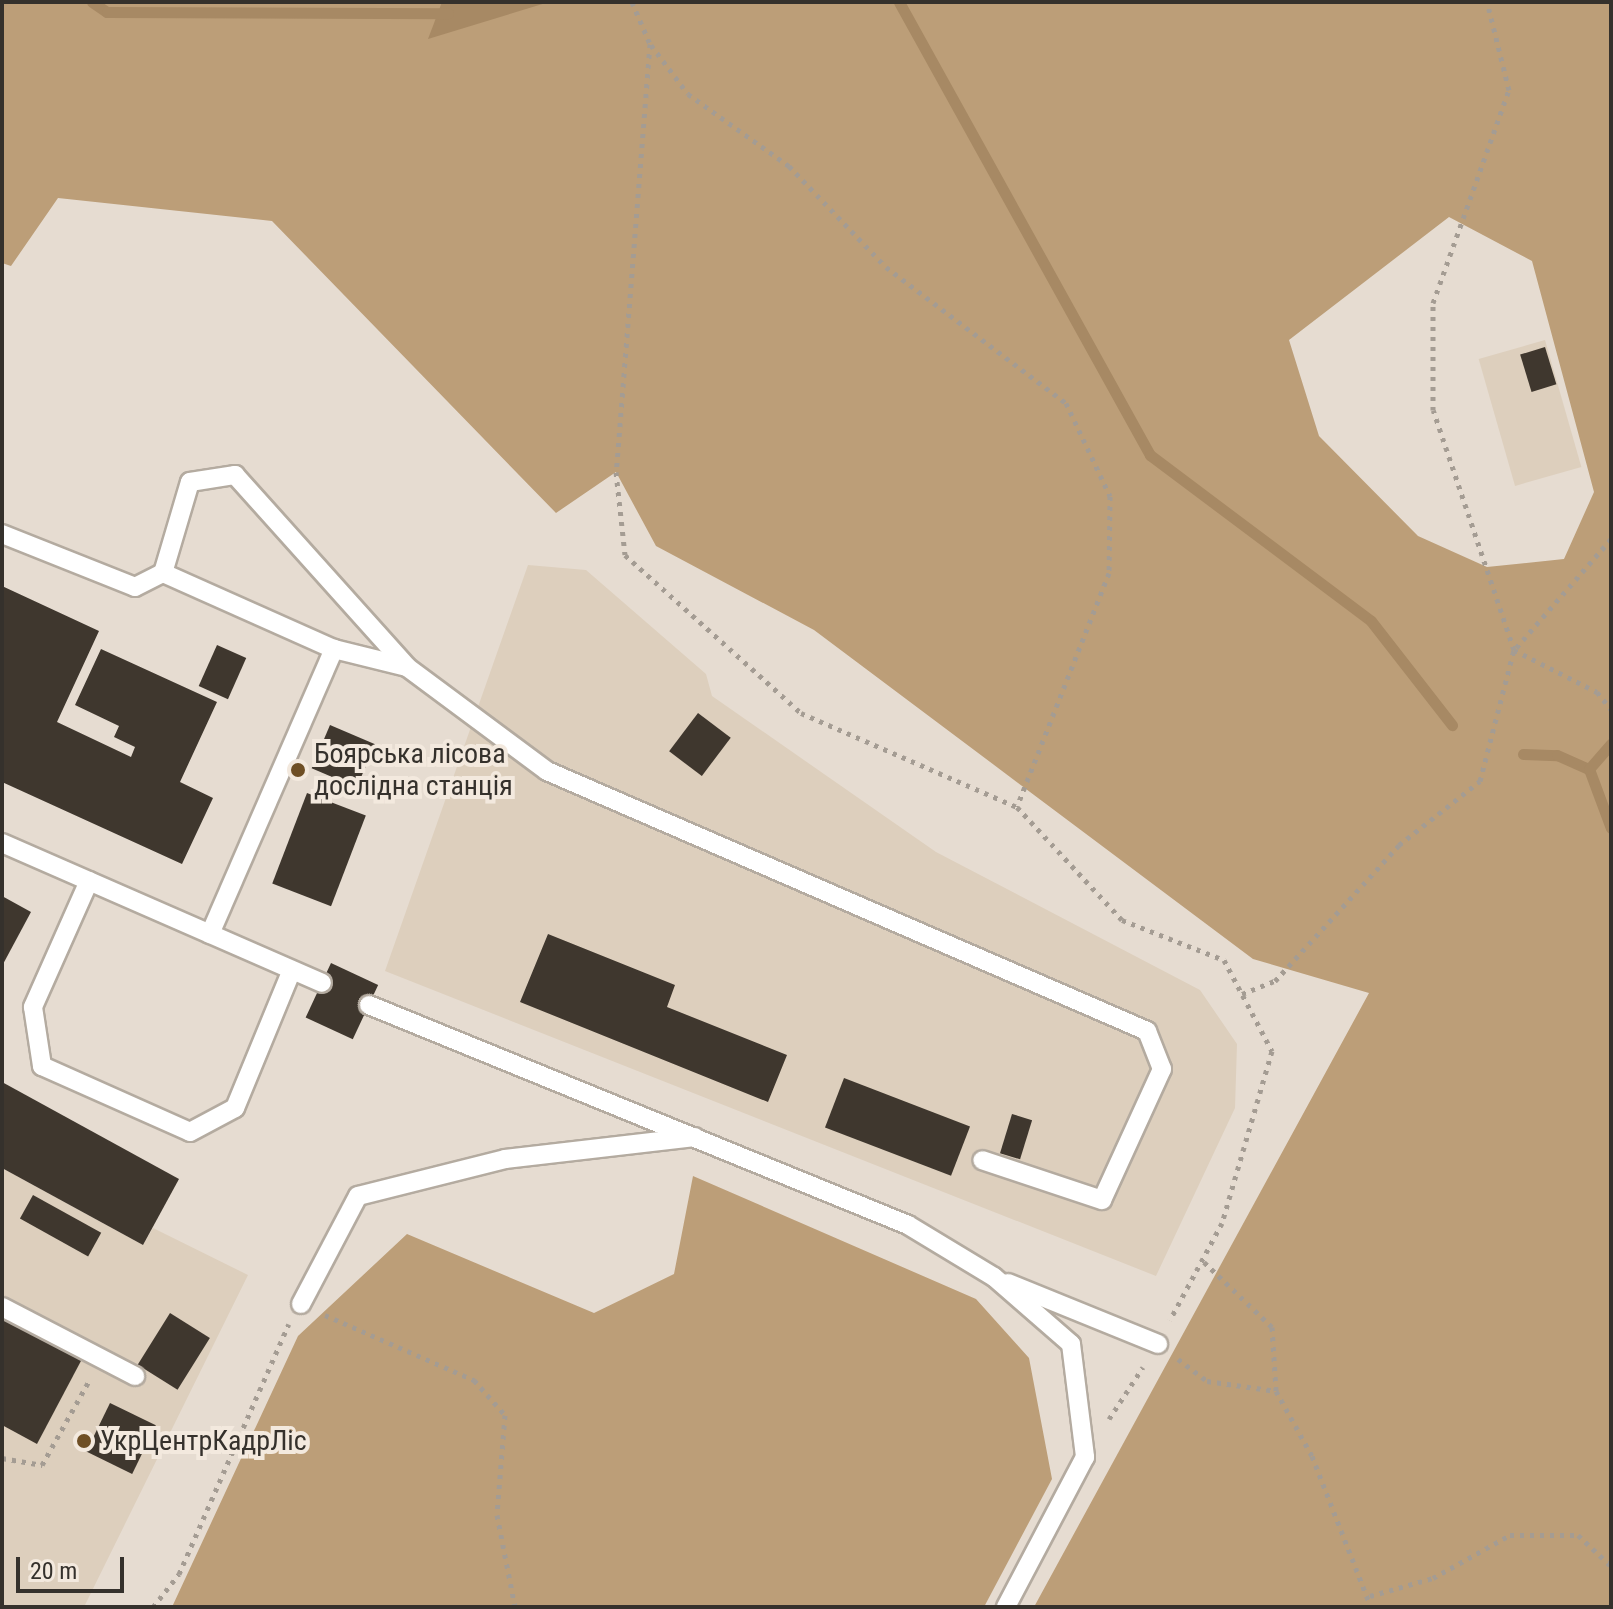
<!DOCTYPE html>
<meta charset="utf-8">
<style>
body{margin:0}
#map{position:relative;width:1613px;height:1609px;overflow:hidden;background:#e6dcd1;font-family:"Roboto Condensed",sans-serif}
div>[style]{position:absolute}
.built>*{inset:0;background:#ddcfbd;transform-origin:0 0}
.forest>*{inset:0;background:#bc9e78}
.water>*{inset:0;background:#a78964}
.stream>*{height:11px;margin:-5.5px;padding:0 5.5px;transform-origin:5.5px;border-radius:5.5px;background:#a78964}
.building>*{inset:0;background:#3f372e;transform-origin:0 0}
.path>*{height:5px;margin-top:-2.5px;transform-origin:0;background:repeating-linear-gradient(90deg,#a49c93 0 4px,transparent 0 10px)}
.roads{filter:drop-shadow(2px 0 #b4aba0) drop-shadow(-2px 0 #b4aba0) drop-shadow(0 2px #b4aba0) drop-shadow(0 -2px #b4aba0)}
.service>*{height:18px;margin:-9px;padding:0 9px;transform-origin:9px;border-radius:9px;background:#fff}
.dots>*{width:22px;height:22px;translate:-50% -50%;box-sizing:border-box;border:4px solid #f3e9de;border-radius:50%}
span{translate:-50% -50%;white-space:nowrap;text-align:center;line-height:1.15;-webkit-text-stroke:8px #f3e9de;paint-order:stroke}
.poi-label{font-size:28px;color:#35312c}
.left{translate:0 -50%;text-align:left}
.frame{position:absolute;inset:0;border:4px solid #35312c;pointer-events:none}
.scale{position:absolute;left:16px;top:1557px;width:108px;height:36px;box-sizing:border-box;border:4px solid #35312c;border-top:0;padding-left:10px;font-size:24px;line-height:28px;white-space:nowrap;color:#35312c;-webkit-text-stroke:6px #f3e9de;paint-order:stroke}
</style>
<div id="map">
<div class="built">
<div style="left:1545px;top:340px;width:132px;height:69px;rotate:74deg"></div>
<div style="clip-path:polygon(528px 565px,586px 570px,706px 674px,712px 696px,936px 852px,1200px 990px,1237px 1044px,1235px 1108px,1156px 1276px,385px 971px)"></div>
<div style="clip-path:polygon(2px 1168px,143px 1245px,153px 1228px,248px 1275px,84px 1607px,2px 1607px)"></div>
</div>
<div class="forest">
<div style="clip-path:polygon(evenodd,2px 2px,1611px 2px,1611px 1607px,1034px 1607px,1369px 993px,1253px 959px,814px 630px,656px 546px,616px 472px,556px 513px,272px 221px,58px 198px,11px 266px,2px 263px,2px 2px,1449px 217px,1532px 261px,1594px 492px,1564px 559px,1487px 567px,1418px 536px,1319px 436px,1289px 340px,1449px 217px)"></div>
<div style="clip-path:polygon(693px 1176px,976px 1299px,1029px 1358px,1052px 1479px,984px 1607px,172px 1607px,298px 1336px,407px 1234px,594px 1313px,674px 1274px)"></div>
</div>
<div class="water">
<div style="clip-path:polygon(442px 2px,549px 2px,428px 39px)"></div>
</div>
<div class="stream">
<div style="left:92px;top:2px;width:18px;rotate:34deg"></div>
<div style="left:107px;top:12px;width:341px;rotate:0.2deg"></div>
<div style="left:899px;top:2px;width:518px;rotate:61.01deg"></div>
<div style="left:1150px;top:455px;width:276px;rotate:36.9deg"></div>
<div style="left:1371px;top:621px;width:132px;rotate:52.1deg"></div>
<div style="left:1523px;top:754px;width:34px;rotate:2deg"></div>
<div style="left:1557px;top:755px;width:35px;rotate:24deg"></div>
<div style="left:1589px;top:769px;width:63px;rotate:69.6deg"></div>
<div style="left:1589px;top:769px;width:33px;rotate:-49deg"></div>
</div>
<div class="building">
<div style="left:1545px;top:347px;width:39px;height:26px;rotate:73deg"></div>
<div style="clip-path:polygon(2px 586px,99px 631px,57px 722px,131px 757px,135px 747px,114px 737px,119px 726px,75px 705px,101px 649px,217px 702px,180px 782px,213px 798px,182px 864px,2px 782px)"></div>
<div style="left:217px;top:645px;width:32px;height:45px;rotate:24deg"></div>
<div style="left:698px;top:713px;width:41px;height:48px;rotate:37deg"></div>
<div style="left:330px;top:725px;width:49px;height:47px;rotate:23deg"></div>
<div style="left:307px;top:793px;width:63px;height:97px;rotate:21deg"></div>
<div style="clip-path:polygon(2px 896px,31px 912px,2px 966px)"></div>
<div style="clip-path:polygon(548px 934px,675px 985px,667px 1007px,787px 1055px,768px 1102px,520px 1002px)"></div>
<div style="left:331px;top:963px;width:52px;height:60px;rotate:25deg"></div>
<div style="left:844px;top:1078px;width:135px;height:53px;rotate:21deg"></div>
<div style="clip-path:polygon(2px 1082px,179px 1179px,143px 1245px,2px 1168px)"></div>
<div style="left:1012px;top:1114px;width:21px;height:41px;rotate:17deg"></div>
<div style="left:33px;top:1195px;width:78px;height:27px;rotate:29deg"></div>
<div style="left:170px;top:1313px;width:47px;height:61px;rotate:32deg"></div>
<div style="clip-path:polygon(2px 1316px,82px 1359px,37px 1444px,2px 1425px)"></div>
<div style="left:110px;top:1403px;width:51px;height:54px;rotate:26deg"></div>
</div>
<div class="path">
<div style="left:632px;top:2px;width:46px;rotate:66.8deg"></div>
<div style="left:650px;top:44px;width:429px;rotate:94.5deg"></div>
<div style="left:616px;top:472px;width:83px;rotate:83.8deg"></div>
<div style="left:625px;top:555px;width:237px;rotate:41.9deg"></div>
<div style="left:801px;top:713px;width:236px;rotate:23.5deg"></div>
<div style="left:1017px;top:807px;width:154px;rotate:47.1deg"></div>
<div style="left:1122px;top:920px;width:110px;rotate:21.4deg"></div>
<div style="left:1224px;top:960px;width:103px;rotate:62.2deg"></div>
<div style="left:1272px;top:1051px;width:179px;rotate:106.2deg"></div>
<div style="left:1222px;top:1223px;width:110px;rotate:118.2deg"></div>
<div style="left:651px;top:45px;width:61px;rotate:52.9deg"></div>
<div style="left:688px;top:94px;width:124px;rotate:35.5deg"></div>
<div style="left:789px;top:166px;width:140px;rotate:46.2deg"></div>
<div style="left:886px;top:267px;width:226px;rotate:37.1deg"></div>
<div style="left:1066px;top:403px;width:103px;rotate:64.7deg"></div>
<div style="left:1110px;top:496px;width:77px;rotate:90.7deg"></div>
<div style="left:1109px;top:573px;width:251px;rotate:111.5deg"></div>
<div style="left:1611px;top:539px;width:147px;rotate:131.1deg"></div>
<div style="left:1514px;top:650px;width:93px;rotate:26.8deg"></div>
<div style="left:1597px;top:692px;width:22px;rotate:51deg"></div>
<div style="left:1242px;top:994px;width:35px;rotate:-22deg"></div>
<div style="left:1275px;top:981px;width:184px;rotate:-47.6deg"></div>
<div style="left:1399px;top:845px;width:103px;rotate:-38.3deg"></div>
<div style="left:1480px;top:781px;width:135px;rotate:-75.5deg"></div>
<div style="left:1514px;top:650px;width:253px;rotate:-108.6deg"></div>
<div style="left:1433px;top:410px;width:107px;rotate:-90deg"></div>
<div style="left:1433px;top:303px;width:226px;rotate:-70.4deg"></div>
<div style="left:1509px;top:90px;width:91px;rotate:-104deg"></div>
<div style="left:1204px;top:1262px;width:94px;rotate:43.7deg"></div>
<div style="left:1272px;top:1327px;width:64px;rotate:86.4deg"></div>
<div style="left:1276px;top:1391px;width:74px;rotate:61deg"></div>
<div style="left:1312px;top:1456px;width:162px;rotate:68.7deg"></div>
<div style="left:325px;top:1315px;width:163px;rotate:23.6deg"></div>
<div style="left:474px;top:1380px;width:47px;rotate:48.5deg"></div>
<div style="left:505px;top:1415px;width:100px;rotate:94.6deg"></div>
<div style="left:497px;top:1515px;width:94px;rotate:78.9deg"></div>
<div style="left:1178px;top:1359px;width:36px;rotate:37deg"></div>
<div style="left:1207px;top:1381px;width:70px;rotate:8.2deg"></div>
<div style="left:1109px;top:1419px;width:62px;rotate:-56.8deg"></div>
<div style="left:2px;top:1458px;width:41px;rotate:9.9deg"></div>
<div style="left:42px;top:1465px;width:98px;rotate:-60.8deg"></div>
<div style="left:1370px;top:1596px;width:66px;rotate:-15.9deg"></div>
<div style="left:1433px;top:1578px;width:88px;rotate:-29.2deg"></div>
<div style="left:1510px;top:1535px;width:68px"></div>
<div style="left:1578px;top:1535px;width:45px;rotate:43.2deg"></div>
<div style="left:153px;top:1607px;width:42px;rotate:-51.8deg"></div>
<div style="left:179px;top:1574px;width:273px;rotate:-66.3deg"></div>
</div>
<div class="roads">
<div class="service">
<div style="left:2px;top:534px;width:143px;rotate:21.7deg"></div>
<div style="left:135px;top:587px;width:31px;rotate:-27deg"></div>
<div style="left:163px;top:573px;width:187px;rotate:24deg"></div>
<div style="left:163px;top:573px;width:95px;rotate:-73.5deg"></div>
<div style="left:190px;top:482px;width:46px;rotate:-8.8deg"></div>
<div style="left:235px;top:475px;width:258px;rotate:48.1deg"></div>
<div style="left:2px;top:843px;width:349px;rotate:23.6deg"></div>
<div style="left:89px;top:881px;width:138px;rotate:114deg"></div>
<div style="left:33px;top:1007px;width:60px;rotate:81.3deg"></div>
<div style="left:42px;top:1066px;width:162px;rotate:24deg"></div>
<div style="left:190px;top:1132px;width:51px;rotate:-28.1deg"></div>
<div style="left:235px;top:1108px;width:149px;rotate:-67.6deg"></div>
<div style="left:210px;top:934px;width:311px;rotate:-66.5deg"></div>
<div style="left:334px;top:649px;width:75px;rotate:13.9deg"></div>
<div style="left:407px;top:667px;width:174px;rotate:36.6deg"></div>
<div style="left:547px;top:771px;width:654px;rotate:23.43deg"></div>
<div style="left:1147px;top:1031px;width:41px;rotate:68.5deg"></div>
<div style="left:1162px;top:1069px;width:144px;rotate:114.6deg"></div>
<div style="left:1102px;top:1200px;width:126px;rotate:-161.6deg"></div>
<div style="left:369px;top:1005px;width:582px;rotate:22.2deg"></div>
<div style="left:908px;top:1225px;width:100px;rotate:31.2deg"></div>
<div style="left:994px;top:1277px;width:102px;rotate:41deg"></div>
<div style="left:1071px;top:1344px;width:114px;rotate:82.9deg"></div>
<div style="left:1085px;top:1457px;width:170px;rotate:117.8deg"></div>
<div style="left:1008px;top:1283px;width:162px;rotate:22.1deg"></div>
<div style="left:301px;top:1304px;width:122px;rotate:-62.2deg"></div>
<div style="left:358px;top:1196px;width:152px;rotate:-14.1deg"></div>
<div style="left:505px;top:1159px;width:191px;rotate:-6.6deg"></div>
<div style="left:2px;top:1307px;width:150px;rotate:27.4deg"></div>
</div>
</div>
<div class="dots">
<div style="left:298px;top:770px;background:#6f4f25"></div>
<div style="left:84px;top:1441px;background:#6f4f25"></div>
</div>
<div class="poi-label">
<span class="left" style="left:314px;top:770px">Боярська лісова<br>дослідна станція</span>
<span class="left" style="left:100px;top:1441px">УкрЦентрКадрЛіс</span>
</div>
<div class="frame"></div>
<div class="scale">20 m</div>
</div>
